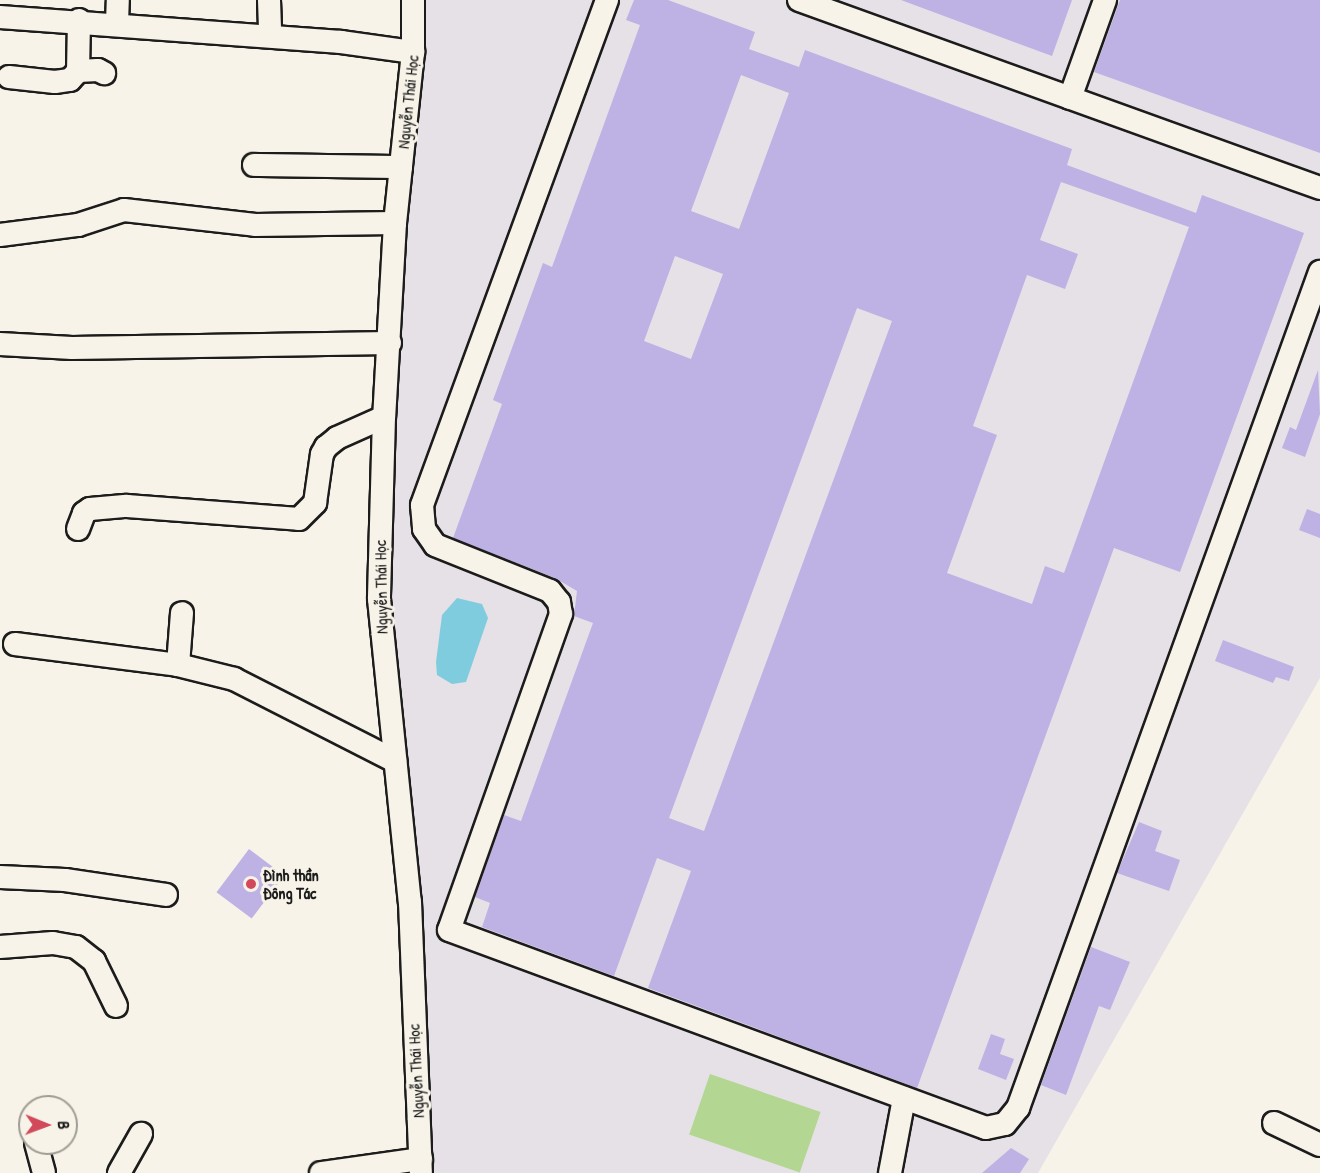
<!DOCTYPE html>
<meta charset="utf-8">
<style>
body{margin:0}
#map{position:relative;width:1320px;height:1173px;overflow:hidden;background:#f7f3e8;font-family:"Patrick Hand",sans-serif}
div>[style]{position:absolute}
.built>*{inset:0;background:#e6e0e7}
.green>*{inset:0;background:#b3d792;transform-origin:0 0}
.water>*{inset:0;background:#80ccdf}
.building>*{inset:0;background:#beb2e4;transform-origin:0 0}
.roads{filter:drop-shadow(2px 0 #1c1c1c) drop-shadow(-2px 0 #1c1c1c) drop-shadow(0 2px #1c1c1c) drop-shadow(0 -2px #1c1c1c)}
.minor>*{height:22px;margin:-11px;padding:0 11px;transform-origin:11px;border-radius:11px;background:#f7f3e8}
.dots>*{width:16px;height:16px;translate:-50% -50%;box-sizing:border-box;border:3px solid #f7f3e8;border-radius:50%}
span{translate:-50% -50%;white-space:nowrap;text-align:center;line-height:1.15;-webkit-text-stroke:6px #f7f3e8;paint-order:stroke}
.street-label{font-size:16px;color:#1c1c1c}
.poi-label{font-size:16px;color:#1c1c1c;font-weight:700}
.left{translate:0 -50%;text-align:left}
.north{position:absolute;left:18px;top:1095px;width:60px;height:60px;box-sizing:border-box;background:#f7f3e8;border:2px solid #9f9d96;border-radius:50%;rotate:91deg;font-size:16px;font-weight:700;line-height:24px;text-align:center;color:#1c1c1c}
.north::after{content:'';display:block;margin:auto;width:21px;height:27px;background:#d1495b;clip-path:polygon(50% 0,100% 100%,50% 72%,0 100%)}
</style>
<div id="map">
<div class="built">
<div style="clip-path:polygon(422px 0,1320px 0,1320px 678px,1038px 1173px,434px 1173px,420px 900px,384px 595px)"></div>
</div>
<div class="green">
<div style="left:710px;top:1074px;width:117px;height:64px;rotate:19deg"></div>
</div>
<div class="water">
<div style="clip-path:polygon(457px 598px,482px 604px,488px 618px,466px 682px,452px 684px,437px 675px,436px 662px,442px 615px)"></div>
</div>
<div class="building">
<div style="clip-path:polygon(evenodd,634px 0,668px 0,755px 32px,749px 49px,799px 67px,805px 50px,1072px 149px,1067px 165px,1196px 213px,1202px 195px,1304px 233px,1180px 572px,1114px 548px,917px 1088px,648px 988px,691px 871px,657px 858px,614px 976px,482px 927px,490px 903px,475px 897px,504px 815px,521px 821px,593px 623px,574px 616px,577px 591px,555px 578px,453px 538px,502px 404px,493px 400px,543px 263px,552px 267px,640px 25px,626px 20px,634px 0,741px 75px,789px 93px,739px 229px,691px 211px,741px 75px,634px 0,1061px 182px,1189px 227px,1064px 573px,1045px 566px,1032px 604px,947px 573px,997px 435px,973px 426px,1027px 275px,1065px 289px,1078px 254px,1040px 240px,1061px 182px,634px 0,675px 256px,723px 274px,691px 359px,644px 341px,675px 256px,634px 0,857px 308px,892px 321px,704px 831px,669px 818px,857px 308px)"></div>
<div style="clip-path:polygon(901px 0,1072px 0,1052px 56px)"></div>
<div style="clip-path:polygon(1120px 0,1320px 0,1320px 153px,1094px 72px)"></div>
<div style="clip-path:polygon(1318px 370px,1320px 414px,1305px 457px,1282px 448px,1290px 427px,1296px 430px)"></div>
<div style="clip-path:polygon(1307px 509px,1320px 514px,1320px 538px,1299px 530px)"></div>
<div style="clip-path:polygon(1223px 640px,1294px 667px,1289px 681px,1276px 677px,1273px 683px,1215px 661px)"></div>
<div style="clip-path:polygon(1139px 822px,1162px 831px,1155px 851px,1180px 860px,1169px 891px,1117px 873px)"></div>
<div style="left:249px;top:849px;width:44px;height:54px;rotate:37deg"></div>
<div style="clip-path:polygon(1091px 947px,1130px 962px,1110px 1010px,1099px 1006px,1066px 1095px,1041px 1085px)"></div>
<div style="clip-path:polygon(991px 1034px,1005px 1039px,1000px 1054px,1014px 1059px,1006px 1080px,978px 1069px)"></div>
<div style="clip-path:polygon(1011px 1148px,1029px 1159px,1020px 1173px,982px 1173px)"></div>
</div>
<div class="roads">
<div class="minor">
<div style="left:269px;top:0;width:36px;rotate:88deg"></div>
<div style="left:413px;top:0;width:52px;rotate:90deg"></div>
<div style="left:413px;top:52px;width:172px;rotate:96deg"></div>
<div style="left:395px;top:223px;width:194px;rotate:93.2deg"></div>
<div style="left:384px;top:417px;width:182px;rotate:91.6deg"></div>
<div style="left:379px;top:599px;width:305px;rotate:84.2deg"></div>
<div style="left:410px;top:902px;width:271px;rotate:87.7deg"></div>
<div style="left:607px;top:0;width:538px;rotate:110.12deg"></div>
<div style="left:422px;top:505px;width:24px;rotate:85deg"></div>
<div style="left:424px;top:529px;width:19px;rotate:55deg"></div>
<div style="left:435px;top:545px;width:124px;rotate:21.8deg"></div>
<div style="left:550px;top:591px;width:14px;rotate:51deg"></div>
<div style="left:559px;top:602px;width:12px;rotate:81deg"></div>
<div style="left:561px;top:614px;width:335px;rotate:109.5deg"></div>
<div style="left:449px;top:930px;width:572px;rotate:20.24deg"></div>
<div style="left:986px;top:1128px;width:19px;rotate:-12deg"></div>
<div style="left:1005px;top:1124px;width:21px;rotate:-51deg"></div>
<div style="left:1018px;top:1108px;width:889px;rotate:-70.14deg"></div>
<div style="left:799px;top:0;width:554px;rotate:19.84deg"></div>
<div style="left:0;top:17px;width:342px;rotate:4.2deg"></div>
<div style="left:341px;top:42px;width:73px;rotate:7.9deg"></div>
<div style="left:79px;top:20px;width:51px;rotate:91.1deg"></div>
<div style="left:78px;top:71px;width:20px;rotate:-3deg"></div>
<div style="left:98px;top:70px;width:7px;rotate:27deg"></div>
<div style="left:117px;top:23px;width:23px;rotate:-88deg"></div>
<div style="left:9px;top:77px;width:46px;rotate:6.2deg"></div>
<div style="left:55px;top:82px;width:15px;rotate:-8deg"></div>
<div style="left:70px;top:80px;width:12px;rotate:-48deg"></div>
<div style="left:1070px;top:98px;width:104px;rotate:-70.3deg"></div>
<div style="left:254px;top:165px;width:147px;rotate:0.8deg"></div>
<div style="left:0;top:235px;width:79px;rotate:-7.3deg"></div>
<div style="left:78px;top:225px;width:48px;rotate:-18.1deg"></div>
<div style="left:124px;top:210px;width:132px;rotate:6.5deg"></div>
<div style="left:255px;top:225px;width:140px;rotate:-0.8deg"></div>
<div style="left:0;top:344px;width:72px;rotate:3.2deg"></div>
<div style="left:72px;top:348px;width:318px;rotate:-0.9deg"></div>
<div style="left:78px;top:529px;width:17px;rotate:-69deg"></div>
<div style="left:84px;top:513px;width:7px;rotate:-34deg"></div>
<div style="left:90px;top:509px;width:37px;rotate:-5deg"></div>
<div style="left:127px;top:506px;width:172px;rotate:4.3deg"></div>
<div style="left:299px;top:519px;width:23px;rotate:-45deg"></div>
<div style="left:315px;top:503px;width:49px;rotate:-81.9deg"></div>
<div style="left:322px;top:454px;width:8px;rotate:-60deg"></div>
<div style="left:326px;top:447px;width:14px;rotate:-39deg"></div>
<div style="left:337px;top:438px;width:51px;rotate:-24.1deg"></div>
<div style="left:15px;top:644px;width:164px;rotate:7.3deg"></div>
<div style="left:178px;top:665px;width:58px;rotate:14deg"></div>
<div style="left:234px;top:679px;width:181px;rotate:27deg"></div>
<div style="left:178px;top:665px;width:52px;rotate:-85.6deg"></div>
<div style="left:0;top:877px;width:65px;rotate:2.6deg"></div>
<div style="left:65px;top:880px;width:102px;rotate:8.4deg"></div>
<div style="left:0;top:947px;width:53px;rotate:-4.3deg"></div>
<div style="left:53px;top:943px;width:23px;rotate:10deg"></div>
<div style="left:76px;top:947px;width:23px;rotate:38deg"></div>
<div style="left:94px;top:961px;width:50px;rotate:63.9deg"></div>
<div style="left:1274px;top:1123px;width:51px;rotate:25.6deg"></div>
<div style="left:36px;top:1143px;width:31px;rotate:75deg"></div>
<div style="left:119px;top:1173px;width:45px;rotate:-60.6deg"></div>
<div style="left:321px;top:1173px;width:101px;rotate:-8deg"></div>
<div style="left:890px;top:1173px;width:76px;rotate:-79.4deg"></div>
</div>
</div>
<div class="dots">
<div style="left:251px;top:884px;background:#d1495b"></div>
</div>
<div class="street-label">
<span style="left:408px;top:102px;rotate:-84deg">Nguyễn Thái Học</span>
<span style="left:381px;top:587px;rotate:-91deg">Nguyễn Thái Học</span>
<span style="left:416px;top:1071px;rotate:-93deg">Nguyễn Thái Học</span>
</div>
<div class="poi-label">
<span class="left" style="left:263px;top:884px">Đình thần<br>Đông Tác</span>
</div>
<div class="north">B</div>
</div>
